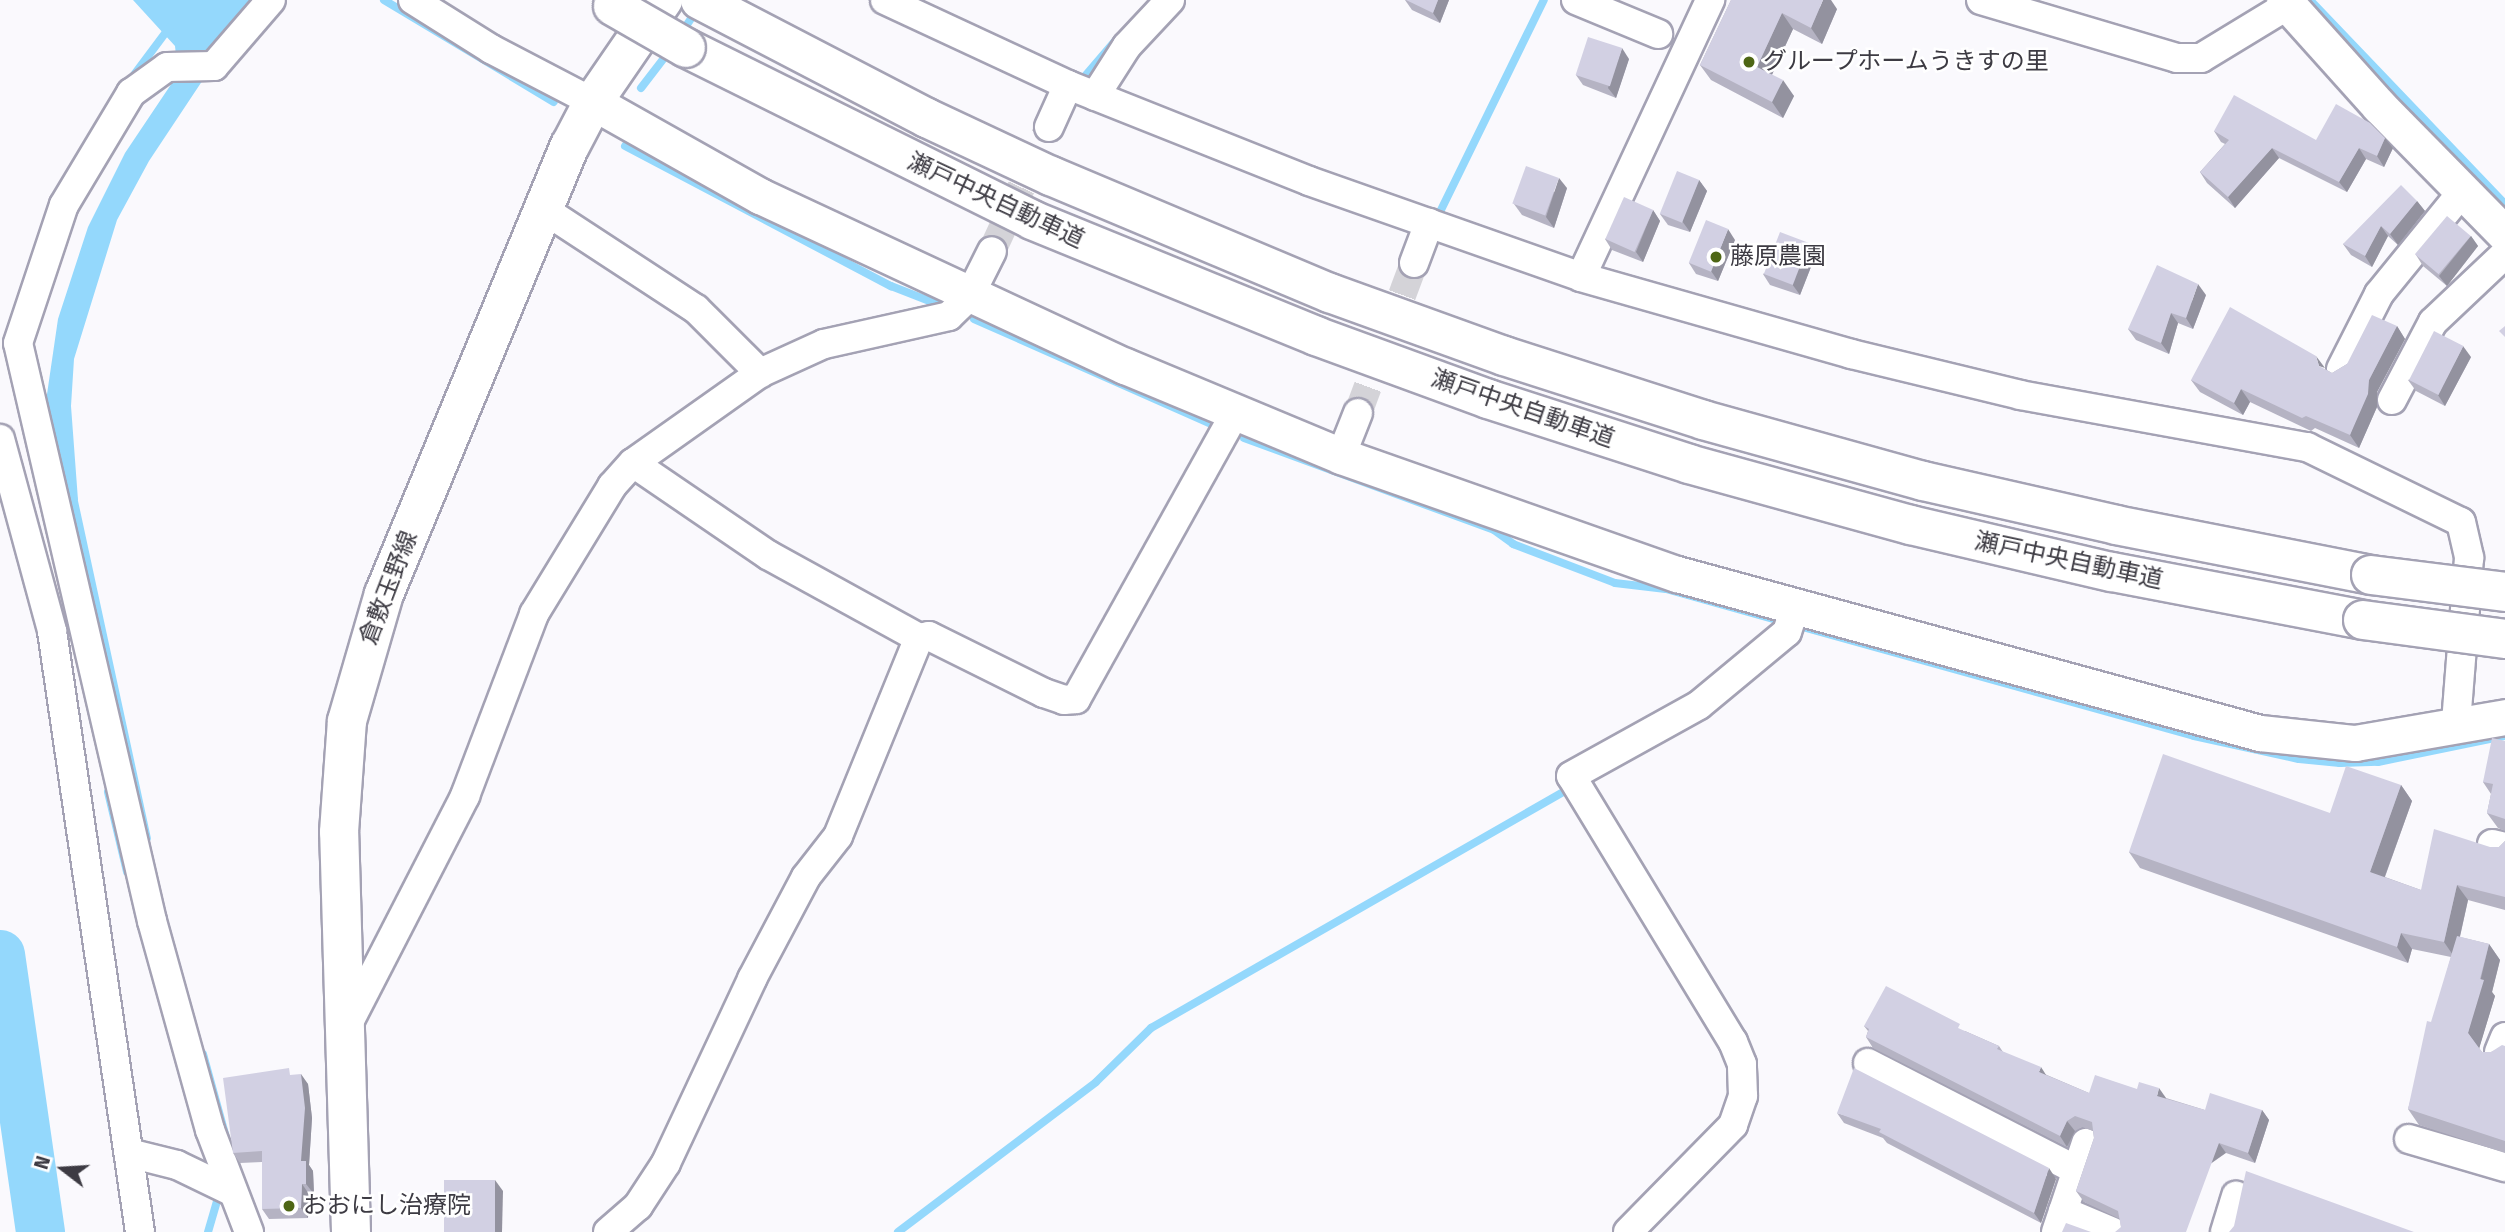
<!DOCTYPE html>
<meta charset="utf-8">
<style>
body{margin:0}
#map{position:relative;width:2505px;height:1232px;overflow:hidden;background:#faf9fd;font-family:"Fira Sans","Noto Sans JP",sans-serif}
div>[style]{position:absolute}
.water>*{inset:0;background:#94d8fc}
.stream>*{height:8px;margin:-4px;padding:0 4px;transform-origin:4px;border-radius:4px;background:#94d8fc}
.river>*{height:49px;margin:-24.5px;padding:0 24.5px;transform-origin:24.5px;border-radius:24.5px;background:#94d8fc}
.minor-tunnel>*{height:28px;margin-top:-14px;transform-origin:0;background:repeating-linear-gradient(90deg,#d4d3d8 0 28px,transparent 0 42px)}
.roads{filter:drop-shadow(2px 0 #a4a2b4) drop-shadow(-2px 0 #a4a2b4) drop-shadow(0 2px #a4a2b4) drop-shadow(0 -2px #a4a2b4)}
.minor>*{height:28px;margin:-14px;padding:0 14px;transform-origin:14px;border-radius:14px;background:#fff}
.tertiary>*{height:35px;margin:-17.5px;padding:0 17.5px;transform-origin:17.5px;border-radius:17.5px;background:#fff}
.primary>*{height:38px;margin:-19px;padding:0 19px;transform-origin:19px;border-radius:19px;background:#fff}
.motorway>*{height:38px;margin:-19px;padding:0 19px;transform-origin:19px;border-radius:19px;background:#fff}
.bridges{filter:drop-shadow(2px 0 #a4a2b4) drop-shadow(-2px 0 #a4a2b4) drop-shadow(0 2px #a4a2b4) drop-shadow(0 -2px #a4a2b4)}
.motorway-bridge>*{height:38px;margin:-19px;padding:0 19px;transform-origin:19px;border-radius:19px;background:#fff}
.wall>*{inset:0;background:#b5b3c3}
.shaded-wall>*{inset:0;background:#93929f;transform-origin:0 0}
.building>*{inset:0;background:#d2d0e3;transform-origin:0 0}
.dots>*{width:19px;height:19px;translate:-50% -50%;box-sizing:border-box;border:4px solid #fff;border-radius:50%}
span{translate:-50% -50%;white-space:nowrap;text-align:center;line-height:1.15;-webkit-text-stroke:5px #fff;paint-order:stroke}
.poi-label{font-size:24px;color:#3d3b43}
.left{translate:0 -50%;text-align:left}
.street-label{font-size:24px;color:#3d3b43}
.north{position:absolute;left:28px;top:1134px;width:70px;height:70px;-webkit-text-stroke:5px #fff;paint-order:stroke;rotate:287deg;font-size:19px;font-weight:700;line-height:28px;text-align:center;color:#3d3b43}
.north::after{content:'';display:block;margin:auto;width:24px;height:32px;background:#3d3b43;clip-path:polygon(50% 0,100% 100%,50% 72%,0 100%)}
</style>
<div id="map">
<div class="water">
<div style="clip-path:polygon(133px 0,256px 0,149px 161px,117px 220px,74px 359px,71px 406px,78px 500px,68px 500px,46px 401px,58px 319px,88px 227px,125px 153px,178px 74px,175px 46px)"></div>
</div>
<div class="stream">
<div style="left:384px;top:0;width:198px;rotate:31deg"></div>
<div style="left:2310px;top:0;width:282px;rotate:46.3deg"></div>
<div style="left:682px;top:32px;width:29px;rotate:-56deg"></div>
<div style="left:1085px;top:76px;width:46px;rotate:-49.4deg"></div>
<div style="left:131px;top:79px;width:64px;rotate:-53.3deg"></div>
<div style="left:641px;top:88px;width:49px;rotate:-52.4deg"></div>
<div style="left:625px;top:146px;width:301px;rotate:27.8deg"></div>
<div style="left:891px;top:286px;width:55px;rotate:21.4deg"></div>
<div style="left:1439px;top:214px;width:238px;rotate:-63.9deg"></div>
<div style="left:974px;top:319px;width:264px;rotate:23.9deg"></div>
<div style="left:1244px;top:438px;width:266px;rotate:20.2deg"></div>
<div style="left:1494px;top:530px;width:24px;rotate:36deg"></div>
<div style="left:1513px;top:544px;width:109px;rotate:20.9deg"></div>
<div style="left:1615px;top:583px;width:51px;rotate:6.7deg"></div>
<div style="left:1666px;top:589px;width:548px;rotate:15.56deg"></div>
<div style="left:2194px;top:736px;width:107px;rotate:12.4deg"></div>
<div style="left:2299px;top:759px;width:41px;rotate:5.6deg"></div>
<div style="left:2340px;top:763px;width:38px;rotate:-2deg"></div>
<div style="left:2378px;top:762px;width:130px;rotate:-11.6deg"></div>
<div style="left:72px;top:492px;width:354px;rotate:77.8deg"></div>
<div style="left:108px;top:792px;width:82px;rotate:76.6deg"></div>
<div style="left:203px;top:1054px;width:106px;rotate:74.6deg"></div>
<div style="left:208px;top:1232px;width:43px;rotate:-73.7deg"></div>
<div style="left:898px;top:1232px;width:248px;rotate:-37.1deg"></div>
<div style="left:1096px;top:1082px;width:77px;rotate:-44.5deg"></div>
<div style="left:1151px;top:1028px;width:477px;rotate:-29.8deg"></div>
</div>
<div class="river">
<div style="left:0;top:954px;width:281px;rotate:81.8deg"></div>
</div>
<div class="minor-tunnel">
<div style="left:992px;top:251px;width:136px;rotate:-65.3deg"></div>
<div style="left:1358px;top:413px;width:160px;rotate:-69.5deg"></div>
</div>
<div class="roads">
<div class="minor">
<div style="left:413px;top:0;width:92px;rotate:32.1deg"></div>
<div style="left:491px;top:49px;width:115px;rotate:27.5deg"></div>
<div style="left:885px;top:0;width:202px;rotate:24.9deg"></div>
<div style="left:1068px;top:85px;width:259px;rotate:21.7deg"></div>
<div style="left:1309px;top:181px;width:288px;rotate:19.4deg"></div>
<div style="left:1581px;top:277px;width:281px;rotate:15.9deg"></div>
<div style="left:1851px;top:354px;width:174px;rotate:13.6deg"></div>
<div style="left:2020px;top:395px;width:292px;rotate:10.3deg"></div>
<div style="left:2307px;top:447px;width:171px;rotate:26deg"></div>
<div style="left:2461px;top:522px;width:37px;rotate:77deg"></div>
<div style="left:2469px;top:558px;width:168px;rotate:94.5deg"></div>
<div style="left:1576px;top:0;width:89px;rotate:22.5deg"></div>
<div style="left:1981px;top:0;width:204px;rotate:16.5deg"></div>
<div style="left:2177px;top:58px;width:24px"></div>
<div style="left:2201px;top:58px;width:102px;rotate:-31.3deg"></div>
<div style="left:1095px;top:96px;width:59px;rotate:-57.4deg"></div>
<div style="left:1127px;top:46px;width:63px;rotate:-46.9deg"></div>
<div style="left:1049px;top:127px;width:46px;rotate:-65.7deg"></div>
<div style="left:543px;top:209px;width:183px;rotate:33.2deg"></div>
<div style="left:696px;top:309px;width:91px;rotate:45deg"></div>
<div style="left:1414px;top:263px;width:43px;rotate:-69.4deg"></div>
<div style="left:1581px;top:277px;width:306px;rotate:-65deg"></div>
<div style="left:2341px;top:369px;width:84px;rotate:-63.1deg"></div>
<div style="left:2379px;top:294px;width:133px;rotate:-50.8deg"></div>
<div style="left:2392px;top:400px;width:88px;rotate:-62.3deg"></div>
<div style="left:2433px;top:322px;width:99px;rotate:-43.4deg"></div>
<div style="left:0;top:439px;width:199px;rotate:74.8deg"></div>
<div style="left:52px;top:631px;width:607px;rotate:81.67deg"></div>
<div style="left:1341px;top:456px;width:46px;rotate:-68.4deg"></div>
<div style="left:919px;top:638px;width:10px;rotate:-11deg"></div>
<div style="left:929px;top:636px;width:128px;rotate:26.4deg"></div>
<div style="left:1044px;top:693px;width:21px;rotate:19deg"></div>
<div style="left:1064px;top:700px;width:12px;rotate:-5deg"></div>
<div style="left:1076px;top:699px;width:327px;rotate:-60.9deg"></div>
<div style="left:2492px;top:844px;width:13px;rotate:13deg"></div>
<div style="left:347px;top:1026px;width:259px;rotate:-62.8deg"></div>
<div style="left:465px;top:796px;width:195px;rotate:-69.2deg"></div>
<div style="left:534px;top:614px;width:150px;rotate:-58.6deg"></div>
<div style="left:612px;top:486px;width:31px;rotate:-48deg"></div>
<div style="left:633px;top:463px;width:156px;rotate:-35.3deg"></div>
<div style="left:760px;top:373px;width:70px;rotate:-24.4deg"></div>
<div style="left:824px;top:344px;width:128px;rotate:-12.6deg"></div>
<div style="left:949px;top:316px;width:28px;rotate:-44deg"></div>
<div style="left:969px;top:297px;width:51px;rotate:-63.4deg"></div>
<div style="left:2499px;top:1052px;width:16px;rotate:-68deg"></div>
<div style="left:1868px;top:1063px;width:236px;rotate:27.2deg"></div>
<div style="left:2409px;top:1139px;width:100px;rotate:16.3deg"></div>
<div style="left:129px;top:1153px;width:49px;rotate:14deg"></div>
<div style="left:177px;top:1165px;width:62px;rotate:25.7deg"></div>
<div style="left:2063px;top:1211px;width:54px;rotate:22.8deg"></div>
<div style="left:249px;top:1232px;width:109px;rotate:-110.9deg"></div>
<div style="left:210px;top:1130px;width:217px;rotate:-105.5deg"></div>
<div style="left:152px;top:921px;width:593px;rotate:-103.05deg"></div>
<div style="left:18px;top:343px;width:145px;rotate:-71.6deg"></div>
<div style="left:64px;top:205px;width:131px;rotate:-59.1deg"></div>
<div style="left:131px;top:93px;width:44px;rotate:-35.8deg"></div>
<div style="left:167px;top:67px;width:47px;rotate:-1.2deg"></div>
<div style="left:214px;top:66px;width:87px;rotate:-49.2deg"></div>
<div style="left:608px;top:1232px;width:40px;rotate:-41deg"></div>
<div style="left:638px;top:1206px;width:51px;rotate:-56.9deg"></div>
<div style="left:666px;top:1163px;width:203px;rotate:-64.9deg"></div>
<div style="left:752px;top:979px;width:115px;rotate:-62.1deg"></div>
<div style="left:806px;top:877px;width:52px;rotate:-52deg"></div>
<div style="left:838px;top:836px;width:214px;rotate:-67.8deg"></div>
<div style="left:919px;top:638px;width:172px;rotate:-151.2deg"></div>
<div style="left:768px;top:555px;width:163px;rotate:-145.7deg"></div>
<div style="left:1628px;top:1232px;width:150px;rotate:-45.5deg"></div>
<div style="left:1733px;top:1125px;width:31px;rotate:-71deg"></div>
<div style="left:1743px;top:1096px;width:32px;rotate:-92deg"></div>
<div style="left:1742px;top:1064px;width:24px;rotate:-112deg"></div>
<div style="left:1733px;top:1042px;width:311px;rotate:-121.3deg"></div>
<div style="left:1571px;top:776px;width:146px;rotate:-29deg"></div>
<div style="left:1699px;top:705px;width:114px;rotate:-39.7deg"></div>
<div style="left:1787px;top:632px;width:26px;rotate:-72deg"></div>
<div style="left:2056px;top:1232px;width:94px;rotate:-71.4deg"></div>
<div style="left:2225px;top:1232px;width:38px;rotate:-73deg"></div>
</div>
<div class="tertiary">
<div style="left:2284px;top:0;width:142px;rotate:48.1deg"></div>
<div style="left:2379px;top:106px;width:180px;rotate:45.5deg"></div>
<div style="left:593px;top:102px;width:192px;rotate:29.4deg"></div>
<div style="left:760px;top:196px;width:403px;rotate:25deg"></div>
<div style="left:1125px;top:366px;width:234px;rotate:22.6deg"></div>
<div style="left:1341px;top:456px;width:356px;rotate:19.4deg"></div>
<div style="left:1677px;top:574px;width:604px;rotate:15.26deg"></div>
<div style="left:2260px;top:733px;width:96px;rotate:6deg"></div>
<div style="left:2355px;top:743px;width:152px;rotate:-9.8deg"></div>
</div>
<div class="primary">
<div style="left:351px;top:1232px;width:400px;rotate:-91.7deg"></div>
<div style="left:339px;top:832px;width:111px;rotate:-85.9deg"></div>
<div style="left:347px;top:721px;width:132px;rotate:-73.8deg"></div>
<div style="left:384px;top:594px;width:485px;rotate:-67.5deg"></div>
<div style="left:570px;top:146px;width:50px;rotate:-62.4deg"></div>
<div style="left:593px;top:102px;width:124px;rotate:-55.5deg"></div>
</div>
<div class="motorway">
<div style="left:700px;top:0;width:256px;rotate:27.5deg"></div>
<div style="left:927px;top:118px;width:137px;rotate:25.1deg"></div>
<div style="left:1051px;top:176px;width:303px;rotate:22.8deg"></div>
<div style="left:1330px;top:293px;width:185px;rotate:19.9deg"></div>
<div style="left:1504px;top:356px;width:209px;rotate:17.8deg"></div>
<div style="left:1703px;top:420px;width:228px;rotate:15.5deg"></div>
<div style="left:1923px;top:481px;width:198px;rotate:12.8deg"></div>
<div style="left:2116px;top:525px;width:260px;rotate:11.1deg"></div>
<div style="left:686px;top:48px;width:386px;rotate:26.4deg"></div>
<div style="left:1032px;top:220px;width:307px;rotate:22.2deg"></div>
<div style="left:1316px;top:336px;width:183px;rotate:20.1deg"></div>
<div style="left:1488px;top:399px;width:211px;rotate:17.9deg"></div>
<div style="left:1689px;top:464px;width:230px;rotate:15.4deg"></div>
<div style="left:1911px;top:525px;width:206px;rotate:13.2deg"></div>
<div style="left:2112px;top:572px;width:256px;rotate:10.8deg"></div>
</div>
</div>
<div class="bridges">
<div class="motorway-bridge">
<div style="left:613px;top:6px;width:84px;rotate:29.9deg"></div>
<div style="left:2371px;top:575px;width:135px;rotate:7.2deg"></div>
<div style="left:2363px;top:620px;width:143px;rotate:7.6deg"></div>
</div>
</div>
<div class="wall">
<div style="clip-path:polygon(1405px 0,1449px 0,1440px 23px,1412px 10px)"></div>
<div style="clip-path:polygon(1731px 0,1837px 9px,1822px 44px,1793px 29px,1772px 75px,1794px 96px,1783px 118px,1711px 80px,1700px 65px)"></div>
<div style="clip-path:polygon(1629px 59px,1616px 98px,1583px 85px,1576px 75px)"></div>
<div style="clip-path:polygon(2214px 131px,2316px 140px,2385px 138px,2393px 148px,2384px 167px,2366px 159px,2347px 192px,2279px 158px,2235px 208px,2207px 183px,2200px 172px,2225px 144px,2221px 142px)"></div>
<div style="clip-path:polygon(1699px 180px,1707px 191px,1690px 232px,1668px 225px,1660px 214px)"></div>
<div style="clip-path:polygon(1567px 188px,1554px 228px,1522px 215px,1514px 204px)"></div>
<div style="clip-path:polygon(2417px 201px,2425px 211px,2398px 245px,2388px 236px,2372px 267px,2351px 255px,2343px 244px)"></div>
<div style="clip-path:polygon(1653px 210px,1660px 221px,1643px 262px,1612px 250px,1605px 239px)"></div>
<div style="clip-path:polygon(2471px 236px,2478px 246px,2447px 286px,2423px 266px,2416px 255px)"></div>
<div style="clip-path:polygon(1735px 240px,1718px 281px,1696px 274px,1689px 263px)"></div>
<div style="clip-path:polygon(1809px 243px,1816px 254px,1800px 295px,1770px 285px,1763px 274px)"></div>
<div style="clip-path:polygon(2206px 295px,2193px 329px,2178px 323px,2169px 354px,2136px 340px,2128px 329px)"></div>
<div style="clip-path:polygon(2397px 326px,2405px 339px,2377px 392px,2377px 407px,2359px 448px,2315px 428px,2311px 431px,2250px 402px,2243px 415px,2200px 392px,2191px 380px,2325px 369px,2332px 373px,2347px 364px)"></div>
<div style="clip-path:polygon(2471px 357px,2445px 406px,2416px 391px,2408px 380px)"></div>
<div style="clip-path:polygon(2505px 741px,2505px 831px,2498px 828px,2487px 813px,2491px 794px,2483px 782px)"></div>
<div style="clip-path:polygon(2401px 785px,2412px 801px,2385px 877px,2421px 890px,2490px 847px,2499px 847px,2505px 841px,2505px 910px,2468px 900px,2460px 937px,2489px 944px,2500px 960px,2492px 992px,2495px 996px,2479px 1048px,2482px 1052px,2491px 1052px,2505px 1046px,2505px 1153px,2419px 1125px,2408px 1109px,2451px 957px,2412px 949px,2408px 963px,2140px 868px,2129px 852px,2330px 813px)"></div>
<div style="clip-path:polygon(1864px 1026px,1965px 1031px,1999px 1046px,2003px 1052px,2047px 1075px,2089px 1093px,2137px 1089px,2205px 1110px,2262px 1110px,2269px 1120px,2255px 1163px,2226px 1153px,2121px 1227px,2120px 1219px,2084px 1202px,2076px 1191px,2094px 1138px,2093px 1131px,2082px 1127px,2075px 1131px,2067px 1147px,1873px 1048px,1866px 1037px,1868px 1031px)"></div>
<div style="clip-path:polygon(294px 1075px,308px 1084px,312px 1118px,309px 1165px,313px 1171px,314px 1194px,309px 1194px,308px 1218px,269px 1219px,262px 1209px,262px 1162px,240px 1163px,233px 1153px)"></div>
<div style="clip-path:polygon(1837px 1113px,2056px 1179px,2041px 1223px,1887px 1143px,1883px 1138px,1844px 1123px)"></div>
</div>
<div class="shaded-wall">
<div style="clip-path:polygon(1438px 0,1449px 0,1440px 23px,1433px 13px)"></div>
<div style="clip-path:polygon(1823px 0,1831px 0,1837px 9px,1822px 44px,1811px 28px)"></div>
<div style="clip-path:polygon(1782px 13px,1793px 29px,1768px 83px,1757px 67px)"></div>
<div style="clip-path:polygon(1622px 48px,1629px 59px,1616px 98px,1608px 88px)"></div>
<div style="clip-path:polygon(1783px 80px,1794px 96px,1783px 118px,1772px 102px)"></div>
<div style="clip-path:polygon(2385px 138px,2393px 148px,2384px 167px,2377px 156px)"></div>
<div style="clip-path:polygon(2272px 148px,2279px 158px,2235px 208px,2228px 197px)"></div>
<div style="clip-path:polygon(2359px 148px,2366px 159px,2347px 192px,2339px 182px)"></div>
<div style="clip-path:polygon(1559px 178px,1567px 188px,1554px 228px,1546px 217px)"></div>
<div style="clip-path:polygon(1699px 180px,1707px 191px,1690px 232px,1682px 221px)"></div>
<div style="clip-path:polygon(2417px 201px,2425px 211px,2398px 245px,2390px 234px)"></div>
<div style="clip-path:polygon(1653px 210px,1660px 221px,1643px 262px,1636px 252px)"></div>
<div style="clip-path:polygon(2381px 226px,2388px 236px,2372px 267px,2365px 256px)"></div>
<div style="clip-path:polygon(1728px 229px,1735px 240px,1718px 281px,1711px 271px)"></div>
<div style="clip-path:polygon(2471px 236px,2478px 246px,2447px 286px,2439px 276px)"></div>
<div style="clip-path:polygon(1809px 243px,1816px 254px,1800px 295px,1792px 284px)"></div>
<div style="clip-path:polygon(2198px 284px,2206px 295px,2193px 329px,2186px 318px)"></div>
<div style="clip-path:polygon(2171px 313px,2178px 323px,2169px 354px,2161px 343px)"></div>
<div style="clip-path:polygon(2397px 326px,2405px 339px,2377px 392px,2377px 407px,2359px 448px,2350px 435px,2369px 380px)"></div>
<div style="clip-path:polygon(2463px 346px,2471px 357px,2445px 406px,2438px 395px)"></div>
<div style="clip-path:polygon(2316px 356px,2325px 368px,2319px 366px)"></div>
<div style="clip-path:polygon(2241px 389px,2250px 402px,2243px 415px,2234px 403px)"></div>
<div style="clip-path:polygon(2401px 785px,2412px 801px,2381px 887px,2370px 872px)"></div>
<div style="clip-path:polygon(2457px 885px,2468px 900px,2455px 958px,2444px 942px)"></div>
<div style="clip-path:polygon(2401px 933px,2412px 949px,2408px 963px,2397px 947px)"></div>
<div style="clip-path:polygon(2489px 944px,2500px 960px,2492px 992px,2495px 996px,2479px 1049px,2468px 1033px)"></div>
<div style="clip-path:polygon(2041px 1067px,2048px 1078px,2039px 1072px)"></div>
<div style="clip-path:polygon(301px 1074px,308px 1084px,312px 1118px,309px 1165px,313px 1171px,314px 1194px,306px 1184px,301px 1161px)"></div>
<div style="clip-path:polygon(2159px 1088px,2166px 1098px,2164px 1107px,2157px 1096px)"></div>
<div style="clip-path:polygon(2262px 1110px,2269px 1120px,2255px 1163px,2248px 1153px)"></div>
<div style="clip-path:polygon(2067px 1121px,2075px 1131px,2067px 1147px,2060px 1136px)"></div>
<div style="left:2219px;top:1143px;width:12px;height:95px;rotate:55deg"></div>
<div style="clip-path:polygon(2049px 1168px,2056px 1179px,2041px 1223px,2034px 1213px)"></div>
<div style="clip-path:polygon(495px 1180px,503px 1191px,502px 1232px,495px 1232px)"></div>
<div style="clip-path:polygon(302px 1184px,309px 1194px,308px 1218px,301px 1208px)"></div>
</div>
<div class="building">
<div style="clip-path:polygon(1406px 0,1438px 0,1433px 13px)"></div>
<div style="clip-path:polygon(1731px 0,1823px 0,1811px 28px,1782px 13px,1757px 67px,1783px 80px,1772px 102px,1700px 65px)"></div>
<div style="left:1588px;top:37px;width:36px;height:40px;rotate:18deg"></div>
<div style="clip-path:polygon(2234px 95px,2316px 140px,2336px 104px,2370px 123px,2385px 138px,2377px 156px,2359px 148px,2339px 182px,2272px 148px,2228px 197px,2200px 172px,2229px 140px,2214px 131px)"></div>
<div style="left:1526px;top:166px;width:35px;height:40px;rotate:20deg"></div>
<div style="left:1677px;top:171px;width:24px;height:46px;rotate:22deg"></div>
<div style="clip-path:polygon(2401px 185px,2417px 201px,2390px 234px,2381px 226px,2365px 256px,2343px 244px)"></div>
<div style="left:1624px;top:197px;width:32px;height:46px;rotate:24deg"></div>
<div style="left:2447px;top:216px;width:31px;height:50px;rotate:40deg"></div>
<div style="left:1706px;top:220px;width:24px;height:46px;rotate:22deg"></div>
<div style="left:1780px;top:232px;width:31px;height:45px;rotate:21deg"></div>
<div style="clip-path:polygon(2157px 265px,2198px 284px,2186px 318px,2171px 313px,2161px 343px,2128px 329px)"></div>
<div style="clip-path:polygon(2230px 307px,2316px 356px,2319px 366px,2332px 373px,2347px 364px,2372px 315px,2397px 326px,2369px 380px,2368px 394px,2350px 435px,2306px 416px,2302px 418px,2241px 389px,2234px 403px,2191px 380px)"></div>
<div style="clip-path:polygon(2505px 326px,2505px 337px,2499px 331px)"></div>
<div style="left:2434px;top:331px;width:33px;height:55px;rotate:27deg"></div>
<div style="clip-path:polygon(2492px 738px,2505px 741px,2505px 819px,2487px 813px,2493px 784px,2483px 782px)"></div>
<div style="clip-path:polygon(2163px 754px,2330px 813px,2346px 766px,2401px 785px,2370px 872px,2421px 890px,2434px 829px,2490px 847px,2499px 847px,2505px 841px,2505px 897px,2457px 885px,2444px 942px,2401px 933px,2397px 947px,2129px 852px)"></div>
<div style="clip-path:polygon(2457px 936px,2489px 944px,2480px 979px,2484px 980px,2468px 1033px,2482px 1052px,2491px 1052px,2502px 1045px,2505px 1046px,2505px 1141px,2408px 1109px,2427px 1021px,2431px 1022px)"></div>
<div style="clip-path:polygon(1886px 986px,1960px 1024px,1958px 1028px,1999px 1046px,1997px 1049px,2041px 1067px,2039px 1072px,2089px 1093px,2095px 1075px,2137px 1089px,2139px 1082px,2159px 1088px,2157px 1096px,2205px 1110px,2210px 1093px,2262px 1110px,2248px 1153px,2219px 1143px,2186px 1232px,2115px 1232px,2121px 1227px,2118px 1211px,2076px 1191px,2094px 1138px,2092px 1122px,2075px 1116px,2067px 1121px,2060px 1136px,1866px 1037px,1869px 1029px,1864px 1026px)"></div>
<div style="clip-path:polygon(289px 1068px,290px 1075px,301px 1074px,305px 1108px,301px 1161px,306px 1161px,306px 1184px,302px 1184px,301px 1208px,262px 1209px,262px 1151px,233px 1153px,223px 1078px)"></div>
<div style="clip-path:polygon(1854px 1068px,2049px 1168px,2034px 1213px,1879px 1132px,1881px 1129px,1837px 1113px)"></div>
<div style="clip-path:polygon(2246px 1171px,2414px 1232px,2229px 1232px,2234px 1226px)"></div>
<div style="left:444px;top:1180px;width:51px;height:52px"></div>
<div style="clip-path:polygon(2066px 1223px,2091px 1232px,2062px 1232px)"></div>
</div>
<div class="dots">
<div style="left:1749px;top:62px;background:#4e6615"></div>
<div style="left:1716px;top:257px;background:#4e6615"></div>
<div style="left:289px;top:1206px;background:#4e6615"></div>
</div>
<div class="poi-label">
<span class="left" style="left:1763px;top:62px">グループホームうきすの里</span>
<span class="left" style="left:1730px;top:257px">藤原農園</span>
<span class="left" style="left:303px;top:1206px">おおにし治療院</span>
</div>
<div class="street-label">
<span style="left:996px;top:201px;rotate:25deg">瀬戸中央自動車道</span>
<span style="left:1523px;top:409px;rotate:19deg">瀬戸中央自動車道</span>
<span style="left:2069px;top:561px;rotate:12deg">瀬戸中央自動車道</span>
<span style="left:389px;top:588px;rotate:-69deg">倉敷玉野線</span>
</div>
<div class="north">N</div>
</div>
